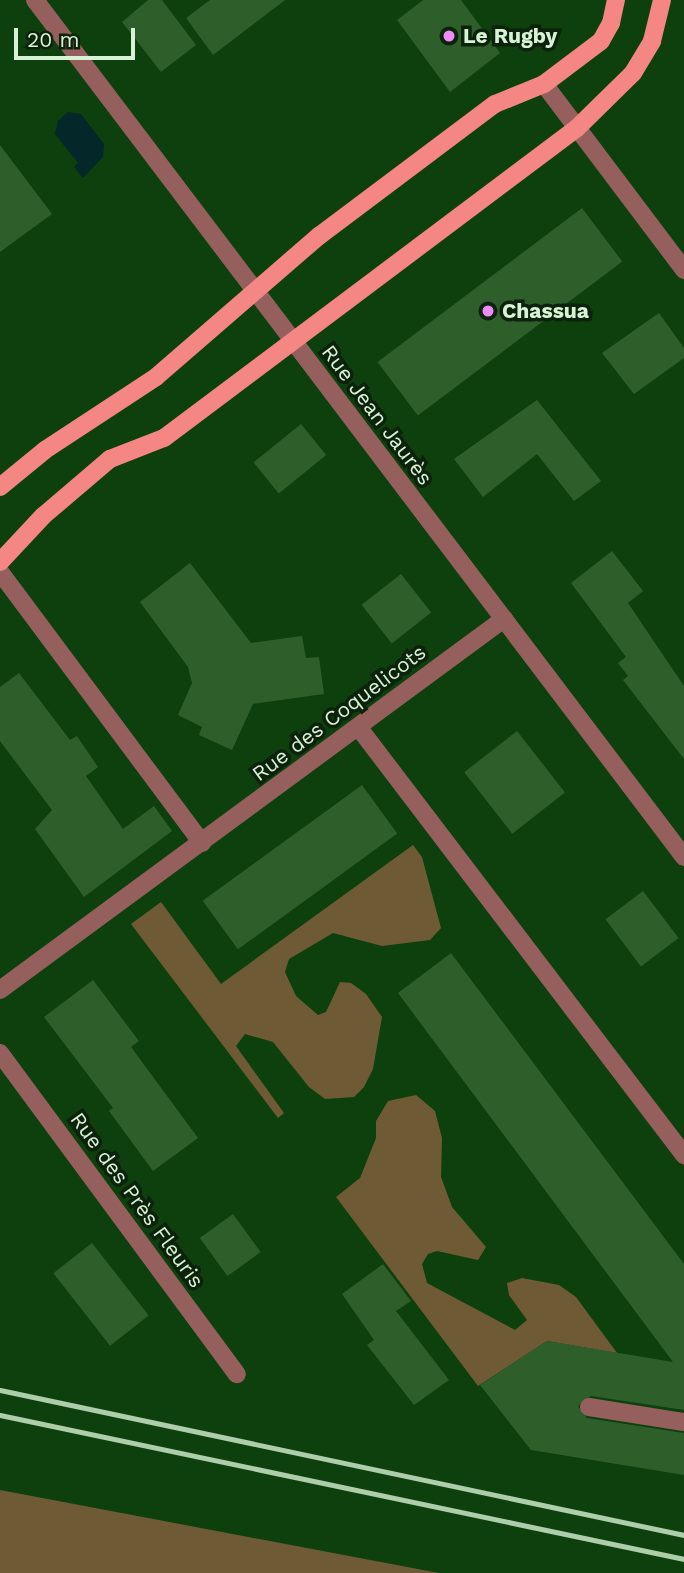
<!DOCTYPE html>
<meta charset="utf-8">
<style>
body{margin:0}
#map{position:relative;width:684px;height:1573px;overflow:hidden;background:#0d400c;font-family:"Work Sans",sans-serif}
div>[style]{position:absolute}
.green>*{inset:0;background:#6e5b36}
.water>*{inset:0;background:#04272a}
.building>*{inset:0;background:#2e5f2b;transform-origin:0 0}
.lane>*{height:18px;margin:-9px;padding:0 9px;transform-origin:9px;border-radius:9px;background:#955f5d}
.street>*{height:18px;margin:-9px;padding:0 9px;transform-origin:9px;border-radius:9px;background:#955f5d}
.primary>*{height:18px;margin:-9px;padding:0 9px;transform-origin:9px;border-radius:9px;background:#f48683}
.rail>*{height:5px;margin:-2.5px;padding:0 2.5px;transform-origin:2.5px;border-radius:2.5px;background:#aeceab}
.dots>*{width:19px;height:19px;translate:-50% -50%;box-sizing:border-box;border:4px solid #0d220c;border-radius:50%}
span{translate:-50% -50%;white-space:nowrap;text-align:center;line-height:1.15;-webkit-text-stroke:7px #0d220c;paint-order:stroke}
.poi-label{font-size:21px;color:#d7f2d4;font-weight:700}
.left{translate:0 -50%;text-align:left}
.street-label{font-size:21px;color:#d7f2d4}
.scale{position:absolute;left:14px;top:28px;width:121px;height:32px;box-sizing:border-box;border:4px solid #d7f2d4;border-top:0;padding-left:9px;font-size:21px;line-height:24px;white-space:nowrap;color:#d7f2d4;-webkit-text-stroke:5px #0d220c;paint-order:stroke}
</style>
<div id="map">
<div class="green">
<div style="clip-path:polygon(413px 845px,422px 857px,441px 928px,430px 940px,382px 946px,333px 933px,289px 959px,285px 972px,296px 996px,318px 1015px,326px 1012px,340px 982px,351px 983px,366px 994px,382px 1017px,373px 1069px,364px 1087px,354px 1097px,325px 1099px,309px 1087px,273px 1042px,245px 1034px,236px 1046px,284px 1113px,278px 1118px,131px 924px,161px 902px,221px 984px)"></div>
<div style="clip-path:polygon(416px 1095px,435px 1111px,442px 1138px,441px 1177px,452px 1207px,486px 1247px,478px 1260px,437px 1251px,428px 1254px,422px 1264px,427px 1283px,515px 1330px,527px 1320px,509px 1295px,507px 1283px,522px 1278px,559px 1285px,576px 1297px,617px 1353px,547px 1341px,478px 1386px,336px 1197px,360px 1178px,376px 1138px,376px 1121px,388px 1101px)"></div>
<div style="clip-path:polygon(0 1490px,439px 1573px,0 1573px)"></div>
</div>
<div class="water">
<div style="clip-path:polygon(68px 112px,81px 114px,104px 144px,103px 157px,83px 178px,74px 167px,78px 163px,55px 134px,58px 121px)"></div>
</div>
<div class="building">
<div style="clip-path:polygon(148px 0,162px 0,196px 45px,161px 72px,122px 22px)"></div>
<div style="clip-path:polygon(210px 0,285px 0,213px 55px,186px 18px)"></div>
<div style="clip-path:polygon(423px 0,461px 0,500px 53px,450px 92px,397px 20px)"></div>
<div style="clip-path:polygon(0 145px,52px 214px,0 252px)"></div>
<div style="left:582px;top:208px;width:67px;height:256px;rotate:53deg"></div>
<div style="clip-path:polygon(659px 313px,684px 348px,684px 358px,634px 394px,602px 353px)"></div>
<div style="clip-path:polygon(537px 400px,601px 481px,574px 501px,537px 454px,483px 497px,454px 459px)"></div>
<div style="left:301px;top:424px;width:40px;height:61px;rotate:51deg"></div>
<div style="clip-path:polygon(612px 551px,643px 591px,628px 603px,684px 686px,684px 759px,623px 680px,628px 676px,618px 663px,626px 657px,571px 583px)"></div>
<div style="clip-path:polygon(190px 563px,251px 643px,302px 636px,306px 658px,319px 657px,324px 694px,253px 704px,232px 750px,199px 735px,202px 727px,178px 715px,192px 683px,188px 667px,140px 602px)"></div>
<div style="left:401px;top:574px;width:49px;height:50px;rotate:52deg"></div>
<div style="clip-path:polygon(19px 673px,70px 740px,77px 736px,98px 767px,86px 776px,123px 829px,154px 806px,172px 831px,84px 897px,35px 829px,52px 810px,0 741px,0 687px)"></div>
<div style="left:517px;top:731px;width:78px;height:67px;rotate:52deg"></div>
<div style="left:362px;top:785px;width:60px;height:197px;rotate:54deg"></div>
<div style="left:643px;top:891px;width:59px;height:47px;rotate:53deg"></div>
<div style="clip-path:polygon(451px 953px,684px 1264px,684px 1410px,591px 1396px,578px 1406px,587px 1418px,684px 1433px,684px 1475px,531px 1450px,480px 1385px,547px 1341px,673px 1362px,398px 993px)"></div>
<div style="clip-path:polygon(93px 980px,139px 1041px,131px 1047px,198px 1138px,153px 1171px,109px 1111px,113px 1108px,44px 1017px)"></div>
<div style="left:233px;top:1214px;width:47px;height:41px;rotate:54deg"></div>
<div style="left:92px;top:1243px;width:92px;height:49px;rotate:52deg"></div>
<div style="clip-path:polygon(383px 1264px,411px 1301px,396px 1311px,449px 1380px,414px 1405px,367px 1345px,374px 1340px,342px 1294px)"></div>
</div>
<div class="lane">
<div style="left:359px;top:728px;width:537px;rotate:52.72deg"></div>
<div style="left:589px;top:1407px;width:96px;rotate:9deg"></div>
</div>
<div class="street">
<div style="left:35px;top:0;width:1075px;rotate:52.86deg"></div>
<div style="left:544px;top:84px;width:233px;rotate:53deg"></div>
<div style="left:0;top:572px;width:338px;rotate:53.3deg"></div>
<div style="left:0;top:990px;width:626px;rotate:-36.36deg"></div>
<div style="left:0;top:1053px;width:399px;rotate:53.6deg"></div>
</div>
<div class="primary">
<div style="left:0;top:487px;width:58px;rotate:-39.4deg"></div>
<div style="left:45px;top:450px;width:133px;rotate:-33.3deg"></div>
<div style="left:156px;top:377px;width:216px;rotate:-40.9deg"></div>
<div style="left:319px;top:236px;width:220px;rotate:-36.9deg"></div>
<div style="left:495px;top:104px;width:53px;rotate:-22.2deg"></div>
<div style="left:544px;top:84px;width:71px;rotate:-37deg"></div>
<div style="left:601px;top:41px;width:21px;rotate:-61deg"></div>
<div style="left:611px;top:23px;width:24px;rotate:-78deg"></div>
<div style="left:0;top:562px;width:63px;rotate:-46.9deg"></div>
<div style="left:43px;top:516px;width:88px;rotate:-40.4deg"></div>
<div style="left:110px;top:459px;width:58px;rotate:-21.3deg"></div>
<div style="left:164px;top:438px;width:516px;rotate:-36.89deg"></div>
<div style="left:577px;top:128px;width:78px;rotate:-44.5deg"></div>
<div style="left:633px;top:73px;width:37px;rotate:-59deg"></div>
<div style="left:652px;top:41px;width:42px;rotate:-76.3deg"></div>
</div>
<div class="rail">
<div style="left:0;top:1390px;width:699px;rotate:11.97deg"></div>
<div style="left:0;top:1415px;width:699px;rotate:11.89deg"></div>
</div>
<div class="dots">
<div style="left:449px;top:36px;background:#ed8cfa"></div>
<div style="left:488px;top:311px;background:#ed8cfa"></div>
</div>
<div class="poi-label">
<span class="left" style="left:463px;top:36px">Le Rugby</span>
<span class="left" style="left:502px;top:311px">Chassua</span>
</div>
<div class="street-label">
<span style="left:377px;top:415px;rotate:53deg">Rue Jean Jaurès</span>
<span style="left:339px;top:713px;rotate:-37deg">Rue des Coquelicots</span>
<span style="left:137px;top:1200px;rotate:54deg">Rue des Près Fleuris</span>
</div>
<div class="scale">20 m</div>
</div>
